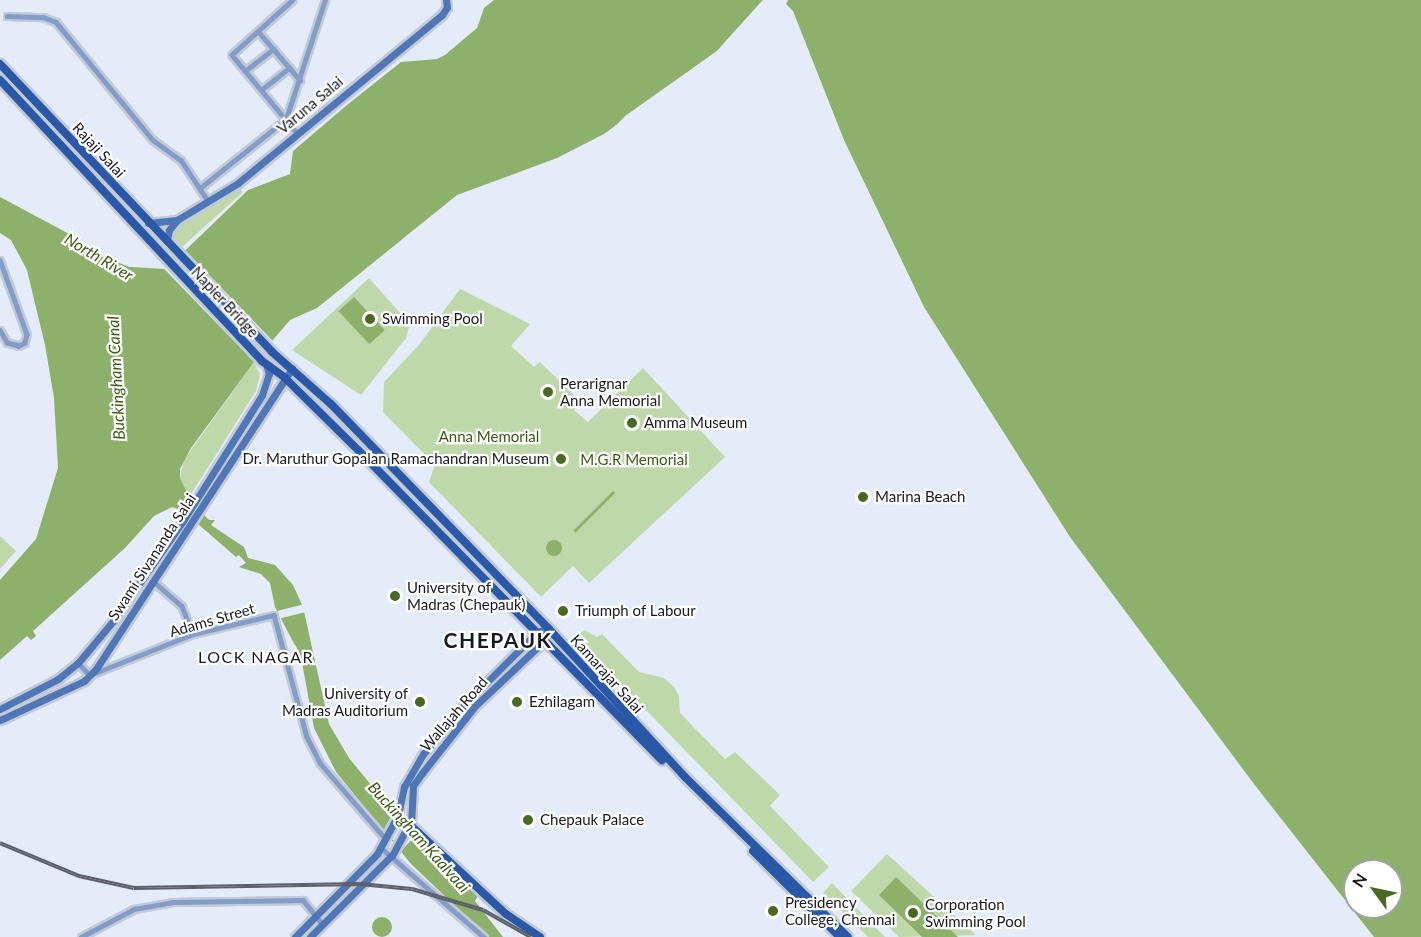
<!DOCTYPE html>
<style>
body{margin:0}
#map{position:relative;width:1421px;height:937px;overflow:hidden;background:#e4ecf9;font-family:Lato,sans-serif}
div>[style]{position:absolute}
.green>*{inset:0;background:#bfd8aa}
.water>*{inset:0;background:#8db16b;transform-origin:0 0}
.round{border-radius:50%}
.pier>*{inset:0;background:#e4ecf9;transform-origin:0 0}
.roads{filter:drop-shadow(2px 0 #c3cad6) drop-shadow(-2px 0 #c3cad6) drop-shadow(0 2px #c3cad6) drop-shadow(0 -2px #c3cad6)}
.street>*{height:4.5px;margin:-2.25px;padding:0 2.25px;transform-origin:2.25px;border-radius:2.25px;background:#829dca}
.secondary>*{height:7px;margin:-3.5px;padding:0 3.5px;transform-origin:3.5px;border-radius:3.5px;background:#4f76b7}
.primary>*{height:8px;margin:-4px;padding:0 4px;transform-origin:4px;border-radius:4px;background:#2958a8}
.rail>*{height:4px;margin-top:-2px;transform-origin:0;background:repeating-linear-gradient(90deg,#fff 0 4.5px,#5b5f67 0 9px);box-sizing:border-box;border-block:2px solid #5b5f67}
.dots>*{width:16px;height:16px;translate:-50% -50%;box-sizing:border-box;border:3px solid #fff;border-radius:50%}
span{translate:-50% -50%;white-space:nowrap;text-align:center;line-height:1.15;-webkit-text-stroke:4.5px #fff;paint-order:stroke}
.street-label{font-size:15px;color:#17191e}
.poi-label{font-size:15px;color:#17191e}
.left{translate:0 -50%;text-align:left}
.right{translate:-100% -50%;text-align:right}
.park-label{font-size:15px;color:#3a5b11}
.water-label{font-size:16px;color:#3a5b11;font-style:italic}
.neighbourhood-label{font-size:16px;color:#17191e;letter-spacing:1.5px}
.district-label{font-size:21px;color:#17191e;font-weight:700;letter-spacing:1.5px}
.north{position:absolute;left:1343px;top:859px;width:60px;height:60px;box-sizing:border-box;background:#fff;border:2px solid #a2a3a5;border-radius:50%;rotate:303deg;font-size:16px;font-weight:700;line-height:24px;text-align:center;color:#17191e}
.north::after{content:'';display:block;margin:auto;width:21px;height:27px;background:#476920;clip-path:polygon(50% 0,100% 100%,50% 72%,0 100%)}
</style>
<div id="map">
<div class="green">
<div style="clip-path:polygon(238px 187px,243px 192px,182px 247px,173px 236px,179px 224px)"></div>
<div style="clip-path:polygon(369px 278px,410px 324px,406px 338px,361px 395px,292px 350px)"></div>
<div style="clip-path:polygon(460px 289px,530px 324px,511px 346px,534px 367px,540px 362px,581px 402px,574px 410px,588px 422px,643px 368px,725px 457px,589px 583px,573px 566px,541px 597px,429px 482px,435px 465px,383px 412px,384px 382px,418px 346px)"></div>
<div style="clip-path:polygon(254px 362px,260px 375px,256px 391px,188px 499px,180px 478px,184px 460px)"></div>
<div style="clip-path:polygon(0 536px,16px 551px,0 569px)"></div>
<div style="clip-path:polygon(584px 630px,597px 637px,602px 634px,639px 672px,664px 678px,674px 687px,679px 696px,680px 713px,725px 759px,735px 752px,780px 795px,770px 806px,829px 867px,813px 882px,576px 638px)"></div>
<div style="clip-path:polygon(887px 854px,976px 935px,899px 937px,851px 891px)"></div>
<div style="clip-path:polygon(832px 883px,885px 937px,868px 937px,823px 893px)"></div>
</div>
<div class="water">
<div style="clip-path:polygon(494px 0,763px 0,717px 51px,604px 134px,557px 158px,457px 195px,317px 308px,290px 320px,254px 362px,191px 448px,180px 469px,180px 478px,192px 503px,209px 520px,215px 520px,211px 525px,244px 547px,248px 558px,275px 565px,293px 585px,303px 607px,329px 724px,349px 758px,390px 808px,391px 816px,479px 894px,475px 901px,503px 937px,488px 937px,411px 864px,336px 772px,314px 728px,301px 657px,275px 607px,270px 583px,261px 574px,239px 567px,246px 563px,239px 555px,236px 557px,183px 511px,172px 507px,154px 516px,125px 548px,33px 631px,36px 636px,31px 640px,27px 636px,0 660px,0 580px,36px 539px,58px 468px,54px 398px,45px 345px,27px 270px,11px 240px,0 233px,0 197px,73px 236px,81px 249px,130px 267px,166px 269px,248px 190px,290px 174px,293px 151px,347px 105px,401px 62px,437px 59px,445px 55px,477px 28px,484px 8px)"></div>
<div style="clip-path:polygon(evenodd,788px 0,1421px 0,1421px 937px,1374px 937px,1254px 784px,1070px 537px,924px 307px,844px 140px,793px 11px,786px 4px,788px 0,1355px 871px,1391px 871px,1391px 907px,1355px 907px,1355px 871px)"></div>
<div style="left:354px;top:297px;width:45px;height:21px;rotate:47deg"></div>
<div style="left:613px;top:491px;width:3px;height:56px;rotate:45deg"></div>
<div class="round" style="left:546px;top:540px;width:16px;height:16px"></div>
<div style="clip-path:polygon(896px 877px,958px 937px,922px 937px,879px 895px)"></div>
<div class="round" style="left:372px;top:917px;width:20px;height:20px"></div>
</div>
<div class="pier">
<div style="clip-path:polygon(763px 0,749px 23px,719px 53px,604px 138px,625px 116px,717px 51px)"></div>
<div style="left:184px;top:249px;width:130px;height:28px;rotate:46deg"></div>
<div style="left:305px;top:604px;width:8px;height:30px;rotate:76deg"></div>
<div style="clip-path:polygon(393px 813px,415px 836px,402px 850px,384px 830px)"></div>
</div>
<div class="roads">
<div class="street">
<div style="left:293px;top:0;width:82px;rotate:138deg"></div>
<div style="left:232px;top:55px;width:102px;rotate:50.2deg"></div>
<div style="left:7px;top:16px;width:36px;rotate:2deg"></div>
<div style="left:43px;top:17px;width:14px;rotate:21deg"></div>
<div style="left:56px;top:22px;width:153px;rotate:50.6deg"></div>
<div style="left:153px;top:140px;width:34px;rotate:36deg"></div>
<div style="left:181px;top:160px;width:49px;rotate:56.6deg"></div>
<div style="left:258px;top:31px;width:65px;rotate:49.4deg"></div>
<div style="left:245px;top:71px;width:36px;rotate:-38deg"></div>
<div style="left:261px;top:90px;width:36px;rotate:-38deg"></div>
<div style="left:200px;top:188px;width:110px;rotate:-38.7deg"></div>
<div style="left:286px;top:119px;width:125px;rotate:-71.9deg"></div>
<div style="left:0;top:260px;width:79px;rotate:70deg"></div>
<div style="left:27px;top:334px;width:9px;rotate:103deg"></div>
<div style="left:25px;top:343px;width:7px;rotate:153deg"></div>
<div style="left:19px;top:346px;width:12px;rotate:-166deg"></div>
<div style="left:7px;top:343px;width:14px;rotate:-120deg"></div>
<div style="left:153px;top:581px;width:38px;rotate:41deg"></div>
<div style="left:182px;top:606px;width:30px;rotate:69deg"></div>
<div style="left:78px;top:663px;width:17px;rotate:45deg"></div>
<div style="left:90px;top:675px;width:111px;rotate:-21.7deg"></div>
<div style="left:193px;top:634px;width:83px;rotate:-13.2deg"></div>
<div style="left:274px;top:615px;width:126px;rotate:74.9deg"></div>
<div style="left:307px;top:737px;width:29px;rotate:63deg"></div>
<div style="left:320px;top:763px;width:98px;rotate:49.1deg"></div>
<div style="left:380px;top:847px;width:138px;rotate:40.9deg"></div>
<div style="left:81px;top:937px;width:60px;rotate:-27.8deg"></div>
<div style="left:134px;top:909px;width:39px;rotate:-10deg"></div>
<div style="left:172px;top:902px;width:131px;rotate:-0.9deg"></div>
<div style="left:303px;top:900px;width:32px;rotate:51deg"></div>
</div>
<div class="secondary">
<div style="left:148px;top:223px;width:29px;rotate:-6deg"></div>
<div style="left:177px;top:220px;width:71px;rotate:-31.2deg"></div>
<div style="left:238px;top:183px;width:264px;rotate:-39.5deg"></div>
<div style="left:442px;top:15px;width:9px;rotate:-58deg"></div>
<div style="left:447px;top:7px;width:7px;rotate:-98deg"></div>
<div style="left:167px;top:241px;width:11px;rotate:-80deg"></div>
<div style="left:169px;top:230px;width:13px;rotate:-51deg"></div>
<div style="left:0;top:709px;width:65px;rotate:-27.3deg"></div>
<div style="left:58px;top:679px;width:26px;rotate:-39deg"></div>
<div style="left:78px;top:663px;width:55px;rotate:-50.2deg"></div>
<div style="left:113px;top:621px;width:122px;rotate:-55deg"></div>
<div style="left:183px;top:521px;width:149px;rotate:-57.9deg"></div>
<div style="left:262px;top:395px;width:22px;rotate:-72deg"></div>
<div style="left:269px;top:374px;width:10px;rotate:-107deg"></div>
<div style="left:0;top:720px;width:93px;rotate:-24.9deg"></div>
<div style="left:84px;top:681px;width:17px;rotate:-45deg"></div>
<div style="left:96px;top:669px;width:359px;rotate:-56.9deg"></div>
<div style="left:295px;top:937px;width:117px;rotate:-45.3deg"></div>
<div style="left:377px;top:854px;width:44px;rotate:-61.7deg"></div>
<div style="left:398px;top:815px;width:29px;rotate:-78deg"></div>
<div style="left:404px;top:787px;width:39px;rotate:-60deg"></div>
<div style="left:424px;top:753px;width:64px;rotate:-50.1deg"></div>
<div style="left:465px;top:704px;width:102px;rotate:-45deg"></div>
<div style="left:537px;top:632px;width:12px;rotate:-20deg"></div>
<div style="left:548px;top:628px;width:14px;rotate:107deg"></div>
<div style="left:544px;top:641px;width:95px;rotate:136.7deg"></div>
<div style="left:475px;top:706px;width:85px;rotate:128.3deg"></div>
<div style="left:422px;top:773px;width:16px;rotate:125deg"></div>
<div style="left:413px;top:786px;width:34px;rotate:93deg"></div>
<div style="left:411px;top:820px;width:40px;rotate:118deg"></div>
<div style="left:392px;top:855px;width:116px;rotate:135deg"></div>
</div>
<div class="primary">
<div style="left:0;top:64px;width:396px;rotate:46.6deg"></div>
<div style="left:272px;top:352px;width:79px;rotate:41.4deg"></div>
<div style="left:331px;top:404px;width:312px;rotate:45.9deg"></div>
<div style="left:548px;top:628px;width:202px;rotate:47.4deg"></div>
<div style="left:685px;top:777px;width:228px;rotate:44.5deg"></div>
<div style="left:0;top:80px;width:384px;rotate:47deg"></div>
<div style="left:262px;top:361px;width:29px;rotate:36deg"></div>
<div style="left:285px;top:378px;width:104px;rotate:44.6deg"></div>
<div style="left:359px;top:451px;width:433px;rotate:45.6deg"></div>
<div style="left:409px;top:824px;width:132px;rotate:42.9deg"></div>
<div style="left:506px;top:914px;width:41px;rotate:34.1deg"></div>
<div style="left:753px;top:851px;width:122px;rotate:44.7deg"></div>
</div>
</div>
<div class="rail">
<div style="left:0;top:843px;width:86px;rotate:22.7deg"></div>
<div style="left:79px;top:876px;width:56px;rotate:12.3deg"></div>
<div style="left:134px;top:888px;width:226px;rotate:-1deg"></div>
<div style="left:360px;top:884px;width:52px;rotate:5.5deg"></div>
<div style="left:412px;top:889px;width:74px;rotate:16.5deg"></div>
<div style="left:483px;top:910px;width:55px;rotate:29.4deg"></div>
</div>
<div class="dots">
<div style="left:370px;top:319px;background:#476920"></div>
<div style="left:548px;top:392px;background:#476920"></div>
<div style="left:632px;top:423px;background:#476920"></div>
<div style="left:561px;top:459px;background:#476920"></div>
<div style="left:863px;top:497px;background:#476920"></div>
<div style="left:395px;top:596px;background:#476920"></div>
<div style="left:563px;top:611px;background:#476920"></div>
<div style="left:420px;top:702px;background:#476920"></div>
<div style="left:517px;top:702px;background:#476920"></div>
<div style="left:528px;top:820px;background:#476920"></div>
<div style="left:773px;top:911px;background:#476920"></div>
<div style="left:913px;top:913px;background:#476920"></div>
</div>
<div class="street-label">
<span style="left:310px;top:105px;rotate:-40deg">Varuna Salai</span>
<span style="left:99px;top:150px;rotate:47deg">Rajaji Salai</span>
<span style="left:225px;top:302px;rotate:47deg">Napier Bridge</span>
<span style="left:152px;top:557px;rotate:-57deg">Swami Sivananda Salai</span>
<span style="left:212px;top:620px;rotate:-16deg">Adams Street</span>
<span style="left:607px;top:674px;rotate:48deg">Kamarajar Salai</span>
<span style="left:454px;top:714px;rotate:-49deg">Wallajah Road</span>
</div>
<div class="poi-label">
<span class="left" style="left:382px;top:319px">Swimming Pool</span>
<span class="left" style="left:560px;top:392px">Perarignar<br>Anna Memorial</span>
<span class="left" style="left:644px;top:423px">Amma Museum</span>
<span class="right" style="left:549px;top:459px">Dr. Maruthur Gopalan Ramachandran Museum</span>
<span class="left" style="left:875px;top:497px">Marina Beach</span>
<span class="left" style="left:407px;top:596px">University of<br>Madras (Chepauk)</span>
<span class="left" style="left:575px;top:611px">Triumph of Labour</span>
<span class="right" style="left:408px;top:702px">University of<br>Madras Auditorium</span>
<span class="left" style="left:529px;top:702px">Ezhilagam</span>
<span class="left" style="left:540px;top:820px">Chepauk Palace</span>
<span class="left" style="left:785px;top:911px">Presidency<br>College, Chennai</span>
<span class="left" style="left:925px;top:913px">Corporation<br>Swimming Pool</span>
</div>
<div class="park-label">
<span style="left:489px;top:437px">Anna Memorial</span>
<span style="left:634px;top:460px">M.G.R Memorial</span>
</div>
<div class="water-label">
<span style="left:99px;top:257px;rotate:31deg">North River</span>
<span style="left:116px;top:378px;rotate:-93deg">Buckingham Canal</span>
<span style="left:419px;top:837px;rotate:48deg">Buckingham Kaalvaai</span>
</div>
<div class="neighbourhood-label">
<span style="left:256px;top:657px">LOCK NAGAR</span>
</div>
<div class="district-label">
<span style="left:498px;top:640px">CHEPAUK</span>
</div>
<div class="north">N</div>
</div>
